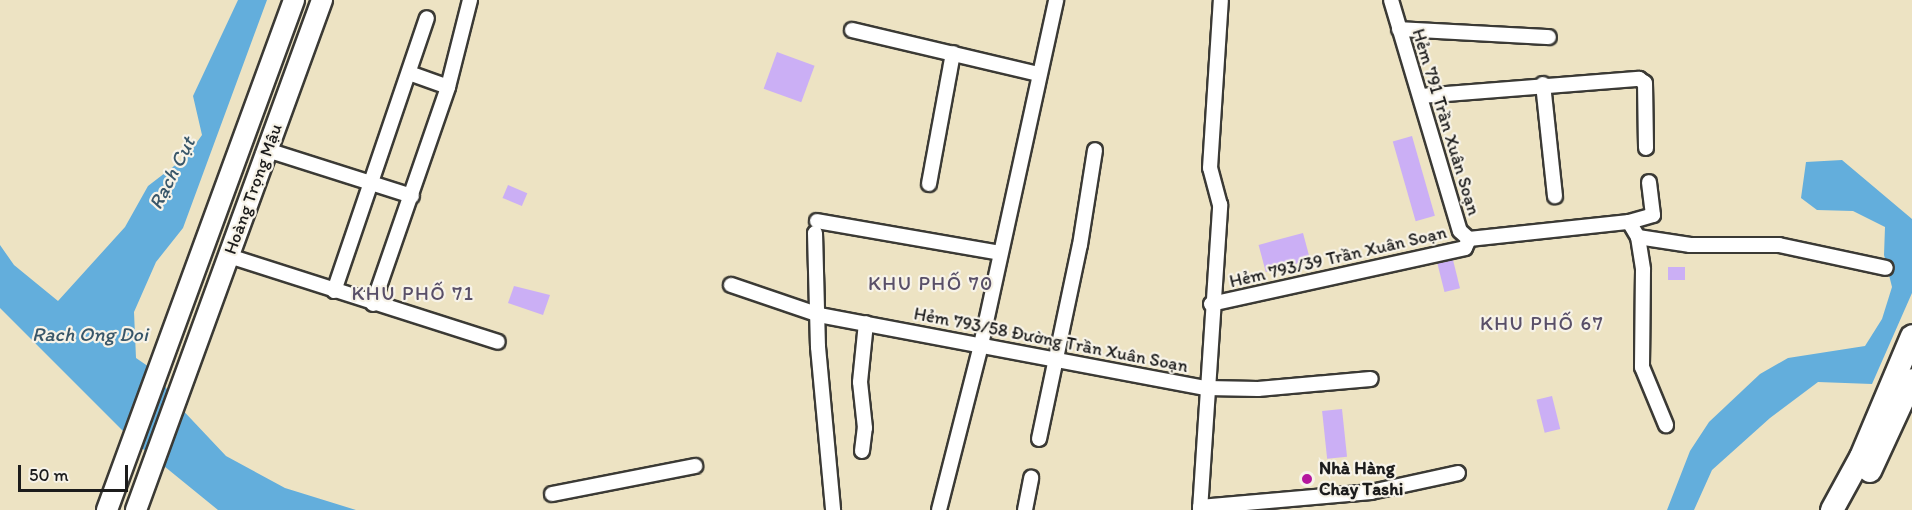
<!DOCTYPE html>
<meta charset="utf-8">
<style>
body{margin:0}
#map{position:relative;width:1912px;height:510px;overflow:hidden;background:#ede3c3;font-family:Itim,sans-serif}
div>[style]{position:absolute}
.water>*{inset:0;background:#63aedc}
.building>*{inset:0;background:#cbaff5;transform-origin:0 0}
.roads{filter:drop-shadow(2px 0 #3b3a35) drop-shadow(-2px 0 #3b3a35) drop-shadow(0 2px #3b3a35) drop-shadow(0 -2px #3b3a35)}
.street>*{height:14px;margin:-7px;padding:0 7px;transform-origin:7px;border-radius:7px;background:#fff}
.secondary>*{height:20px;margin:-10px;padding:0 10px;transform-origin:10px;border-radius:10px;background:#fff}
.primary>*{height:22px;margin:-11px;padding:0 11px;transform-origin:11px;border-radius:11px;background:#fff}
.dots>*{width:16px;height:16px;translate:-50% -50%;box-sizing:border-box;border:3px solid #f7f3e8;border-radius:50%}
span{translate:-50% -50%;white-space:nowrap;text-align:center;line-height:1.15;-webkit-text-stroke:4.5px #f7f3e8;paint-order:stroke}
.street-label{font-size:18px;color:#1c1c1c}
.poi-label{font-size:18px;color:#1c1c1c;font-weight:700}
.left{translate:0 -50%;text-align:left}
.water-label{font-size:20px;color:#385669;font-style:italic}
.neighbourhood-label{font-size:20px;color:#594f68;letter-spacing:1.5px}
.scale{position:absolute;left:18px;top:465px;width:110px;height:27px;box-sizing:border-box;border:3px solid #1c1c1c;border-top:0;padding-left:8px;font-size:18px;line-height:21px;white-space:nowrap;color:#1c1c1c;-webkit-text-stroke:4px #f7f3e8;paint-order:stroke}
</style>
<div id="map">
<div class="water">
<div style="clip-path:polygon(238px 0,267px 0,183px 228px,156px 262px,134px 312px,136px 358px,155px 371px,176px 403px,226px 456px,285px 488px,356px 510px,218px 510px,132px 440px,0 308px,0 245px,14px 265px,58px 301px,125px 227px,148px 186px,187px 156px,202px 135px,193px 96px)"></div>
<div style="clip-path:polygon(1842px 160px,1912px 219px,1912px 293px,1872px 384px,1818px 382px,1770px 418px,1712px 470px,1694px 510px,1667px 510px,1690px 451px,1709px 422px,1760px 374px,1788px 358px,1865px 346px,1882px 319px,1892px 287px,1884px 255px,1885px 227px,1853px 211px,1817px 210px,1801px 198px,1806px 162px)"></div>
</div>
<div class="building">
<div style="left:777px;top:52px;width:40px;height:39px;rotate:20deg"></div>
<div style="left:1412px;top:136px;width:83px;height:20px;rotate:74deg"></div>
<div style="left:508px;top:185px;width:21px;height:14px;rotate:23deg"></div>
<div style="left:1303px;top:233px;width:28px;height:46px;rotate:75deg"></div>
<div style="left:1453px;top:260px;width:29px;height:16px;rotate:76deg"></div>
<div style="left:1668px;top:267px;width:17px;height:13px"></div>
<div style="clip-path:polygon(514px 286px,550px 295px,543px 315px,508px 303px)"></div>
<div style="left:1552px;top:396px;width:34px;height:16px;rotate:76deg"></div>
<div style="left:1342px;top:409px;width:48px;height:20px;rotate:84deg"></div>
</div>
<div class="roads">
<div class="street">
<div style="left:1391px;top:0;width:241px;rotate:73.4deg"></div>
<div style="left:1460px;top:231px;width:12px;rotate:42deg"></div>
<div style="left:1469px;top:239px;width:161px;rotate:-6.1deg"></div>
<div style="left:1629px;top:222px;width:17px;rotate:59deg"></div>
<div style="left:1638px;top:237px;width:33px;rotate:81deg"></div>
<div style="left:1643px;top:270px;width:97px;rotate:90.6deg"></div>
<div style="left:1642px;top:367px;width:63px;rotate:67.5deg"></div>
<div style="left:1399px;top:29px;width:150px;rotate:3.1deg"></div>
<div style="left:852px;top:30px;width:191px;rotate:13.3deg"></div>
<div style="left:409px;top:73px;width:41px;rotate:19.7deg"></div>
<div style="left:1543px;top:84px;width:113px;rotate:83.9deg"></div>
<div style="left:1421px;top:96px;width:219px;rotate:-4.5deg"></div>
<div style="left:1639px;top:79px;width:7px;rotate:34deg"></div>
<div style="left:1645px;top:83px;width:65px;rotate:89.1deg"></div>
<div style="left:267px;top:150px;width:152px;rotate:17.6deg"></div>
<div style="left:929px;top:184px;width:133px;rotate:-79.6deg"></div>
<div style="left:817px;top:221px;width:186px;rotate:9.9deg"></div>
<div style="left:1629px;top:222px;width:25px;rotate:-16deg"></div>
<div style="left:1653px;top:215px;width:33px;rotate:-97deg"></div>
<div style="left:815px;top:233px;width:114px;rotate:88.5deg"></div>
<div style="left:818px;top:347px;width:164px;rotate:84.7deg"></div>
<div style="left:1638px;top:237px;width:53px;rotate:8.7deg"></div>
<div style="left:1690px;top:245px;width:89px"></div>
<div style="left:1779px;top:245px;width:109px;rotate:12.1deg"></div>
<div style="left:229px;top:256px;width:282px;rotate:17.7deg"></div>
<div style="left:731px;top:285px;width:93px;rotate:18.8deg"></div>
<div style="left:819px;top:315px;width:395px;rotate:10.7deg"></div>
<div style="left:1207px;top:388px;width:51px;rotate:1.1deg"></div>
<div style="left:1258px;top:389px;width:113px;rotate:-5.1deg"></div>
<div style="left:334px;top:291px;width:288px;rotate:-71.2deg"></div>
<div style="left:373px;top:304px;width:230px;rotate:-70.9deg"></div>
<div style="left:448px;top:87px;width:90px;rotate:-75.8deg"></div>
<div style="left:1211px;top:304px;width:260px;rotate:-12.4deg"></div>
<div style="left:1465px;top:248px;width:10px;rotate:-66deg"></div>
<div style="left:1039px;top:439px;width:198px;rotate:-78.1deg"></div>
<div style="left:1080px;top:245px;width:96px;rotate:-81deg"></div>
<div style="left:862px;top:451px;width:23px;rotate:-83deg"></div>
<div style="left:865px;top:428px;width:46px;rotate:-96.2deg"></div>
<div style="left:860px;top:382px;width:59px;rotate:-84.2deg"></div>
<div style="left:552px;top:494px;width:146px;rotate:-11.1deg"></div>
<div style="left:1200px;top:507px;width:172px;rotate:-5deg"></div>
<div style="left:1371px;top:492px;width:89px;rotate:-12.3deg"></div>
<div style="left:939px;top:510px;width:170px;rotate:-75.7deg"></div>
<div style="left:981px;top:345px;width:353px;rotate:-77.7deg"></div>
<div style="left:1025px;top:510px;width:33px;rotate:-79deg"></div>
<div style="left:1200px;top:510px;width:306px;rotate:-86.2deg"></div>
<div style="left:1220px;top:205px;width:38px;rotate:-105deg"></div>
<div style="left:1210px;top:168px;width:168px;rotate:-86.3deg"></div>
</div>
<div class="secondary">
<div style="left:107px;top:510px;width:543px;rotate:-69.86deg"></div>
<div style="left:136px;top:510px;width:543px;rotate:-69.96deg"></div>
</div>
<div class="primary">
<div style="left:1870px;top:471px;width:100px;rotate:-65.2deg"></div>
<div style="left:1832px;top:510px;width:60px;rotate:-61.3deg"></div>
<div style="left:1861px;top:457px;width:131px;rotate:-67.1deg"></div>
</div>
</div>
<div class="dots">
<div style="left:1307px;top:479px;background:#b5179e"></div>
</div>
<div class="street-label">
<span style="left:1446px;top:122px;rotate:73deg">Hẻm 791 Trần Xuân Soạn</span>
<span style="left:253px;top:189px;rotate:-70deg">Hoàng Trọng Mậu</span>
<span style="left:1338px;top:257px;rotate:-13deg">Hẻm 793/39 Trần Xuân Soạn</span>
<span style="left:1051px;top:340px;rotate:11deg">Hẻm 793/58 Đường Trần Xuân Soạn</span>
</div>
<div class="poi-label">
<span class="left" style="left:1319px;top:479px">Nhà Hàng<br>Chay Tashi</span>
</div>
<div class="water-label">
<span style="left:172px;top:173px;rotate:-63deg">Rạch Cụt</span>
<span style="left:90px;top:334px">Rach Ong Doi</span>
</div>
<div class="neighbourhood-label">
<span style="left:931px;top:283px">KHU PHỐ 70</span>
<span style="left:413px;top:293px">KHU PHỐ 71</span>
<span style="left:1542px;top:323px">KHU PHỐ 67</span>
</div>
<div class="scale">50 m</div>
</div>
